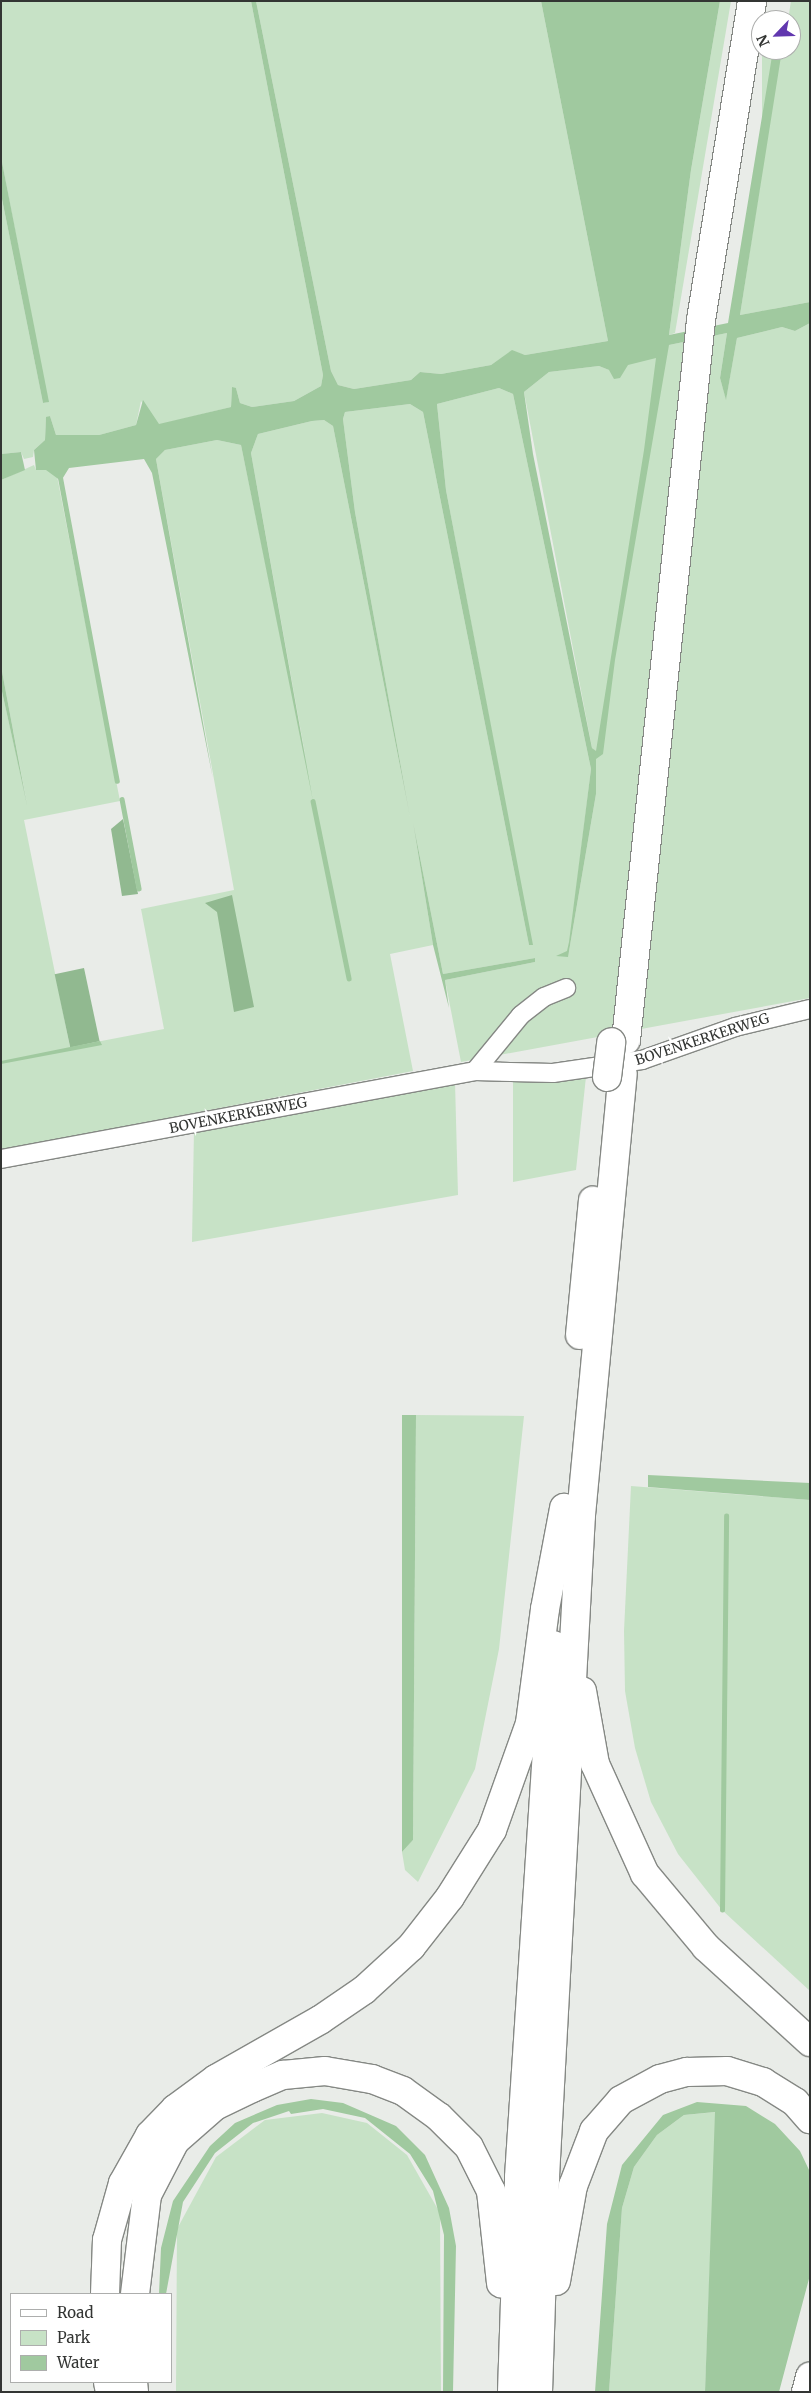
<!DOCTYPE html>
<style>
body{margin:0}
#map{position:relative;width:811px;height:2393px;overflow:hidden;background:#e9ece8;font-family:Merriweather,serif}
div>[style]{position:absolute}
.green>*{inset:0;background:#c7e2c6;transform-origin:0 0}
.forest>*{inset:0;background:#91b990;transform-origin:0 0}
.water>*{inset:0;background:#a0c99f}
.stream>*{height:4.5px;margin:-2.25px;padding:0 2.25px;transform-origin:2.25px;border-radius:2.25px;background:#a0c99f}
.roads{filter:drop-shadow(1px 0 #858884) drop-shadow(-1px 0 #858884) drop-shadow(0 1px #858884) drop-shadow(0 -1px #858884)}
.street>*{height:18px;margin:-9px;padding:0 9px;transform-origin:9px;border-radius:9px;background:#fff}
.highway>*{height:28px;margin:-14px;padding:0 14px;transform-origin:14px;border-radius:14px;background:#fff}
.bridges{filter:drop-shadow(1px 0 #858884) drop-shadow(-1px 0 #858884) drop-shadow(0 1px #858884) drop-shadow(0 -1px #858884)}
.highway-bridge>*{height:28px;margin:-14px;padding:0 14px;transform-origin:14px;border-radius:14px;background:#fff}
span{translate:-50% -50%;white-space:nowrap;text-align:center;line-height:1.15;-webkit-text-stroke:5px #fff;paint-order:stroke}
.street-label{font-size:14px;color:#333533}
.frame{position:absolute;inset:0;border:2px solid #333533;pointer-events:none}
.legend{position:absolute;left:10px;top:2293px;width:162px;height:90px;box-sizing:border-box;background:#fff;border:1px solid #adaead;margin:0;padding:6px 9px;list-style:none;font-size:15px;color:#333533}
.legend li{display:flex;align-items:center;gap:10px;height:25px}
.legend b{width:25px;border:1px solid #adaead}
.north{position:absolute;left:751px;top:10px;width:50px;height:50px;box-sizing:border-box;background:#fff;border:1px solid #adaead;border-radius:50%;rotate:246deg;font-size:14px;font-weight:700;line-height:20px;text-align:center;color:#333533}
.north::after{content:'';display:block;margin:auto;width:18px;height:22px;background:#6137af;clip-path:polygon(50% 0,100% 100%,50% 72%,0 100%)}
</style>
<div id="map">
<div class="green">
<div style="clip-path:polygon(1px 1px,251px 1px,323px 375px,321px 386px,294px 401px,252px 407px,240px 403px,236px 388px,232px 388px,231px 407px,158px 425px,141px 401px,136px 425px,99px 435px,56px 435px,50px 416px,46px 418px,45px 440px,34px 450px,33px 457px,24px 459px,21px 452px,1px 454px,1px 194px,43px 403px,48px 402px,1px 157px)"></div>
<div style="clip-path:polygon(256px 1px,541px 1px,608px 341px,525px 355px,512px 351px,491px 365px,441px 374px,420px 372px,411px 380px,354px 389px,338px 385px,331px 371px)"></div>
<div style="clip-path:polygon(720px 1px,731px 1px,675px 333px,669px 335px,691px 170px)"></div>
<div style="clip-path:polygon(791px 1px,810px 1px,810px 302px,740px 315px,779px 62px,782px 50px,791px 50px,791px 20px,788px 20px)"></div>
<div style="left:762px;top:50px;width:11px;height:278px"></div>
<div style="clip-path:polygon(810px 323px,810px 998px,461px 1062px,445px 980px,535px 962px,535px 958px,443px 974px,413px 822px,433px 945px,390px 954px,413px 1071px,1px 1150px,1px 687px,27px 804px,1px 666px,1px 480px,34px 465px,36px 470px,46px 469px,57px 476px,120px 801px,24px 820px,70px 1047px,164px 1029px,141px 909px,234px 890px,156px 459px,165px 450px,217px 440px,241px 445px,306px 760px,251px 453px,258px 434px,312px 421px,324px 420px,333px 426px,410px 817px,355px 512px,343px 419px,345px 412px,410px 404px,423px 412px,529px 945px,532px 945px,446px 490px,437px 404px,499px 388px,513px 394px,591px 769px,568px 957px,596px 794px,596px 752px,592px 748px,524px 392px,549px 372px,599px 366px,609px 370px,669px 345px,727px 333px,720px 378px,726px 399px,737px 338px,782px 327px,795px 331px)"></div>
<div style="clip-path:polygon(588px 1058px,576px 1170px,513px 1182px,513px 1071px)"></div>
<div style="clip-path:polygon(455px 1082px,458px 1195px,192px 1242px,194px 1129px)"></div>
<div style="clip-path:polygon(416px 1415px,524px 1416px,499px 1649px,475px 1769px,418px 1882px,405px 1870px,402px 1852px,413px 1840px)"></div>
<div style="clip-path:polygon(631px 1486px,810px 1500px,810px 1991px,722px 1910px,678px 1854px,651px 1802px,635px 1748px,625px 1691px,624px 1631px)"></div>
<div style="clip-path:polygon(716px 2112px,705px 2392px,609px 2392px,622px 2208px,634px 2167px,657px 2135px,684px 2115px)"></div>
<div style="clip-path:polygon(322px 2113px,367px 2123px,407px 2155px,440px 2213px,441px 2392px,176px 2392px,177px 2229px,216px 2157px,265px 2120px)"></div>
</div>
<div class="forest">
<div style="clip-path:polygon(123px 819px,138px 894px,122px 896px,111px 829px)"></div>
<div style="clip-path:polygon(232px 895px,254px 1007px,234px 1012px,217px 912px,205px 903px)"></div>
<div style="left:84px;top:968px;width:75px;height:30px;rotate:78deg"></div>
</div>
<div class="water">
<div style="clip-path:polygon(evenodd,251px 1px,256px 1px,331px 371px,338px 385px,354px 389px,411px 380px,420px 372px,441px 374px,491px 365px,512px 350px,525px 355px,608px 341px,541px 1px,720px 1px,691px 170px,669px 335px,728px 323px,773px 50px,782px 50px,740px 315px,810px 302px,810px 323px,795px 331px,782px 327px,737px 338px,726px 400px,720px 378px,727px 333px,669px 345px,615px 660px,603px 754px,596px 759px,596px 794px,568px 957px,556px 956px,567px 951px,569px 942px,591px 769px,513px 394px,499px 388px,437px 404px,446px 490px,533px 945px,529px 945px,423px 412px,410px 404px,345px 412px,343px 419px,355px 512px,410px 817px,333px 426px,324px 420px,312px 421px,258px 434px,251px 453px,313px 801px,241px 445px,217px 440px,165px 450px,156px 459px,213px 779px,152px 473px,144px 459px,69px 468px,61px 481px,46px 470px,36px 470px,34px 450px,45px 440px,46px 417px,50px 416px,56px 435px,99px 435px,136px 425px,143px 400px,159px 424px,231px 407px,232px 387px,236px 388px,240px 403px,252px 407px,294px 401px,321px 386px,323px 375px,251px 1px,656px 358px,644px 450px,596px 751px,592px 748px,533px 454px,524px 392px,549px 372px,599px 366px,609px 370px,614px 379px,620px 378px,628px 365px,656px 358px)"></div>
<div style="clip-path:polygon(1px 157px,49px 402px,43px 403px,1px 194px)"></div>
<div style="clip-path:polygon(21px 452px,25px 470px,1px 480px,1px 454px)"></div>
<div style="clip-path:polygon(1px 666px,27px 805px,1px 687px)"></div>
<div style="clip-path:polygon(413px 822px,443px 974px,535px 958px,535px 962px,445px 980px,449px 1008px,433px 945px)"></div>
<div style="clip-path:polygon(100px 1041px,102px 1045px,1px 1064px,1px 1061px)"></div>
<div style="clip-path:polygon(402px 1415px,416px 1415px,413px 1840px,402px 1852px)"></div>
<div style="clip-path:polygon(648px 1475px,810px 1483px,810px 1500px,648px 1487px)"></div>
<div style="clip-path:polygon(311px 2099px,343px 2103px,396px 2126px,425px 2155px,449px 2208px,456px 2246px,453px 2392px,443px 2392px,444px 2235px,433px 2191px,410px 2154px,365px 2118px,323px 2109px,291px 2114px,289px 2111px,253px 2123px,215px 2153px,183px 2202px,166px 2294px,159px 2294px,161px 2248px,173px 2201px,210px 2146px,235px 2123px,277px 2105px)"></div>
<div style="clip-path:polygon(697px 2102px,746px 2106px,775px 2124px,800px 2151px,810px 2172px,810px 2275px,779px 2392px,705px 2392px,715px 2112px,684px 2115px,657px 2135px,634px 2167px,622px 2208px,609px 2392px,595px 2392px,607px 2224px,622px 2165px,663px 2115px)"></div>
</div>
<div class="stream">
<div style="left:60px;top:475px;width:311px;rotate:79.4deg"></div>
<div style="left:122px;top:799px;width:91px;rotate:79.2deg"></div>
<div style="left:313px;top:801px;width:181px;rotate:78.5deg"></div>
<div style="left:722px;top:1910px;width:394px;rotate:-89.4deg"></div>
</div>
<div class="roads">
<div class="street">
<div style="left:475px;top:1071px;width:72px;rotate:-50.6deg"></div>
<div style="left:521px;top:1015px;width:29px;rotate:-38deg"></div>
<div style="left:544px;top:997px;width:24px;rotate:-22deg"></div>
<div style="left:1px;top:1159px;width:482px;rotate:-10.5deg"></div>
<div style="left:475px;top:1071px;width:78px;rotate:1.5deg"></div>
<div style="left:553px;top:1073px;width:90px;rotate:-8.3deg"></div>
<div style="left:642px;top:1060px;width:99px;rotate:-19.5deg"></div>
<div style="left:735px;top:1027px;width:77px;rotate:-13.5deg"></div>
</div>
<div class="highway">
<div style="left:626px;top:1040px;width:724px;rotate:-84.05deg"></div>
<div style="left:701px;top:320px;width:323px;rotate:-80.9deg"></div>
<div style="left:580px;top:1335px;width:135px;rotate:-84.5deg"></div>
<div style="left:582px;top:1691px;width:74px;rotate:79.9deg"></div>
<div style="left:595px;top:1764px;width:121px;rotate:65.6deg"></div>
<div style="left:645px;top:1874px;width:95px;rotate:50.1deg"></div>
<div style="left:706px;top:1947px;width:141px;rotate:42.4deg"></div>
<div style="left:556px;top:2281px;width:97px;rotate:-79.9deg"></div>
<div style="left:573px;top:2186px;width:59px;rotate:-69.1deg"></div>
<div style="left:594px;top:2131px;width:41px;rotate:-48.9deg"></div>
<div style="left:621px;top:2100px;width:44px;rotate:-28.3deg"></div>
<div style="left:660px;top:2079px;width:28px;rotate:-15deg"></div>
<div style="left:687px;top:2072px;width:40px;rotate:-1.4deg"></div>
<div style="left:727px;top:2071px;width:38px;rotate:17deg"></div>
<div style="left:763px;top:2082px;width:38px;rotate:32deg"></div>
<div style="left:795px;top:2102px;width:23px;rotate:49deg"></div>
<div style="left:105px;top:2294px;width:54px;rotate:-87.9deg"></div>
<div style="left:107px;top:2240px;width:59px;rotate:-74.3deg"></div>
<div style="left:123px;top:2183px;width:55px;rotate:-60.6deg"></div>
<div style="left:150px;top:2135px;width:36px;rotate:-46deg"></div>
<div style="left:175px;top:2109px;width:51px;rotate:-36.2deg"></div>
<div style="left:216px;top:2079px;width:120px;rotate:-29.6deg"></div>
<div style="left:320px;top:2020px;width:53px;rotate:-34.3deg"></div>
<div style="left:364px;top:1990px;width:64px;rotate:-42.5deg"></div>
<div style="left:411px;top:1947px;width:63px;rotate:-52deg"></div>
<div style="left:450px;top:1897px;width:79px;rotate:-57.9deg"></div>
<div style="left:492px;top:1830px;width:114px;rotate:-70.4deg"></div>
<div style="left:530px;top:1723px;width:115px;rotate:-82.5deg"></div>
<div style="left:545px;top:1609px;width:103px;rotate:-79.3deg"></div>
<div style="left:135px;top:2294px;width:100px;rotate:-83.1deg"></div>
<div style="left:147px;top:2195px;width:61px;rotate:-62.6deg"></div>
<div style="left:175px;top:2141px;width:53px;rotate:-41.2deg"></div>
<div style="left:215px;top:2106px;width:41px;rotate:-25.9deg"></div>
<div style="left:252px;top:2088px;width:34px;rotate:-23deg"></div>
<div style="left:283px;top:2075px;width:42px;rotate:-5.4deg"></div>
<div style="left:325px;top:2071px;width:48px;rotate:9.7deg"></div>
<div style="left:372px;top:2079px;width:33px;rotate:21deg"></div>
<div style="left:403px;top:2091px;width:44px;rotate:35.8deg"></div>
<div style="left:439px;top:2117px;width:42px;rotate:45deg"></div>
<div style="left:469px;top:2147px;width:49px;rotate:63.4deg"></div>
<div style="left:491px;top:2191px;width:93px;rotate:83.8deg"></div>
<div style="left:108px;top:2382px;width:10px;rotate:79deg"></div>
<div style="left:133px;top:2382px;width:10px;rotate:84deg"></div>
<div style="left:512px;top:2392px;width:215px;rotate:-88.1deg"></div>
<div style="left:519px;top:2177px;width:533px;rotate:-86.24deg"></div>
<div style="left:538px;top:2392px;width:215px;rotate:-88.1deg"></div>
<div style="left:545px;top:2177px;width:663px;rotate:-86.89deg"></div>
<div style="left:581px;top:1515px;width:443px;rotate:-84.6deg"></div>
<div style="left:806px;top:2392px;width:16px;rotate:-75deg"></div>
</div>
</div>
<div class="bridges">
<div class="highway-bridge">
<div style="left:607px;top:1077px;width:35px;rotate:-83deg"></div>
</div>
</div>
<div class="street-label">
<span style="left:702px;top:1039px;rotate:-18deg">BOVENKERKERWEG</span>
<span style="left:238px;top:1115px;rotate:-11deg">BOVENKERKERWEG</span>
</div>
<div class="frame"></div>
<ul class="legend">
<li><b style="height:6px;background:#fff"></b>Road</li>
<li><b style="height:14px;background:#c7e2c6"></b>Park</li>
<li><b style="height:14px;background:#a0c99f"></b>Water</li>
</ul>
<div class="north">N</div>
</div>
